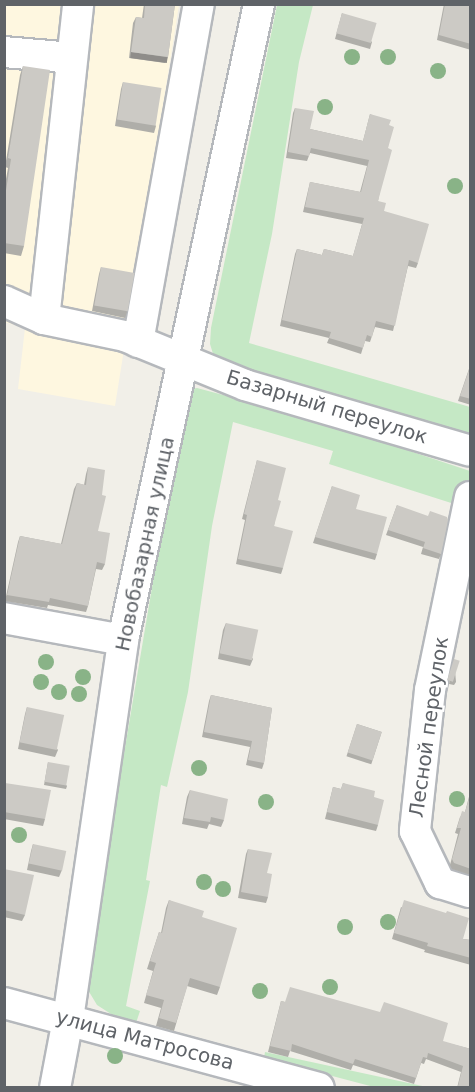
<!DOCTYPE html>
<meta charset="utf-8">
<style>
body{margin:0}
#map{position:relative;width:475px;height:1092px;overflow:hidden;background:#f1efe8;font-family:"DejaVu Sans",sans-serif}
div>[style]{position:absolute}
.commercial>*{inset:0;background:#fef7e0}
.green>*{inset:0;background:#c5e8c5}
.roads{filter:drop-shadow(2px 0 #b5b8bc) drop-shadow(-2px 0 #b5b8bc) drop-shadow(0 2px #b5b8bc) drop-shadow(0 -2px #b5b8bc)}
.minor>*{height:30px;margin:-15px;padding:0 15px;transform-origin:15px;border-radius:15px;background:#fff}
.trees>*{width:16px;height:16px;margin:-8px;border-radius:50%;background:#89b387}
.wall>*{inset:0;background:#afaea9;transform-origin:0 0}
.shaded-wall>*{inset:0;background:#8f8d8a;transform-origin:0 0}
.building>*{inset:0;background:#cccac5;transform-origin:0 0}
span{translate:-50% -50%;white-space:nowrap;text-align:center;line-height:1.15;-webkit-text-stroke:4.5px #fff;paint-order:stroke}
.street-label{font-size:20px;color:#5f6368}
.frame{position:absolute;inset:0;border:6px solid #5f6368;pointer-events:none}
</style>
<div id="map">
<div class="commercial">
<div style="clip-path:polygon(4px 5px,179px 5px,115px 406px,18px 389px,25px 328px,4px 322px)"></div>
</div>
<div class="green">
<div style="clip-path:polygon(277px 5px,313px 5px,299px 62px,272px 234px,249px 343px,470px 407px,470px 442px,245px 374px,214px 357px,210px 344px,211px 328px)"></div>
<div style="clip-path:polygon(197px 388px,316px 420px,470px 471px,470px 509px,329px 464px,333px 451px,233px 422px,212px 526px,188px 692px,167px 787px,161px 785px,146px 880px,150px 881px,126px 1006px,140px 1011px,136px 1023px,111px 1014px,97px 1005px,85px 985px,161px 534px,192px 389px)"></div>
<div style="clip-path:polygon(265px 1052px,427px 1087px,374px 1087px,264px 1058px)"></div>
</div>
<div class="roads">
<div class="minor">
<div style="left:4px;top:52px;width:68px;rotate:5deg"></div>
<div style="left:4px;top:301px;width:44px;rotate:24.2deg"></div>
<div style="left:44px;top:319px;width:83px;rotate:11.9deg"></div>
<div style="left:125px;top:336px;width:130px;rotate:22.2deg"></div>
<div style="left:245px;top:385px;width:234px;rotate:16.3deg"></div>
<div style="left:44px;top:319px;width:317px;rotate:-83.8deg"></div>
<div style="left:138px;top:342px;width:343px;rotate:-79.8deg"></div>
<div style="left:470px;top:497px;width:197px;rotate:101.7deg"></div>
<div style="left:430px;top:690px;width:142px;rotate:96.1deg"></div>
<div style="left:415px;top:831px;width:58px;rotate:64.3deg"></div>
<div style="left:440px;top:883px;width:31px;rotate:17deg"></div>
<div style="left:4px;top:618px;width:121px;rotate:10.5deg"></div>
<div style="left:4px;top:1003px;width:326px;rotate:15.1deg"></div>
<div style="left:55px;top:1088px;width:70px;rotate:-79.3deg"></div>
<div style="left:68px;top:1019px;width:383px;rotate:-81.7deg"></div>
<div style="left:123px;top:640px;width:650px;rotate:-77.93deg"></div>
</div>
</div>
<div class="trees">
<div style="left:352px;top:57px"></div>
<div style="left:388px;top:57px"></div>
<div style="left:438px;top:71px"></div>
<div style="left:325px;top:107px"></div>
<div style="left:455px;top:186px"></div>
<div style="left:46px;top:662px"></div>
<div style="left:83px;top:677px"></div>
<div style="left:41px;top:682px"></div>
<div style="left:59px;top:692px"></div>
<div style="left:79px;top:694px"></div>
<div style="left:199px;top:768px"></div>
<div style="left:457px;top:799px"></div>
<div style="left:266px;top:802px"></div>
<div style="left:19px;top:835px"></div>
<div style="left:204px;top:882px"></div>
<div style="left:223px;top:889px"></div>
<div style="left:388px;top:922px"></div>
<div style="left:345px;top:927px"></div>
<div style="left:330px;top:987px"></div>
<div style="left:260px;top:991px"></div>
<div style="left:115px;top:1056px"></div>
</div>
<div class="wall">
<div style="clip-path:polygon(144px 4px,175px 4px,168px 57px,165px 63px,129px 58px,133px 23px,136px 17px,142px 18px)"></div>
<div style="clip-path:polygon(444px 4px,471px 4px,471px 50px,437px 40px)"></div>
<div style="clip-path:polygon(342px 13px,372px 42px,370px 49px,335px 39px)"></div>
<div style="clip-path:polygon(23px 66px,24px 246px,21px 256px,4px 253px,4px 190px,8px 168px,5px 167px,20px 75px)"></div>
<div style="clip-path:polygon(123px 82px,156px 126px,154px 133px,115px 126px,121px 89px)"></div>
<div style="clip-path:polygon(295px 108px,310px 129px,363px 141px,370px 114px,389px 125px,388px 148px,378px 201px,384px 211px,418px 263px,416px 268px,408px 266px,393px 331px,375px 327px,370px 342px,365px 341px,361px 354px,327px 343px,329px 338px,280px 326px,295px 254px,297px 249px,322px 255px,324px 249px,353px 256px,362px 224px,303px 212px,310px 182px,360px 192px,367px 166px,310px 153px,307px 161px,286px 158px,293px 113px)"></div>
<div style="clip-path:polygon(101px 267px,127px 312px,125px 318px,92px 311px,99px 274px)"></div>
<div style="clip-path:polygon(471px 363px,471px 405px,458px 401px)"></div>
<div style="clip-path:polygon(257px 460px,278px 500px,274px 526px,283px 568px,281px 574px,236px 564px,245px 520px,242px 519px)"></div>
<div style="clip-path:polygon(88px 467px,98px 531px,105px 564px,102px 570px,96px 569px,88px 606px,86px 612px,48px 605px,47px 608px,5px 601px,18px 542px,20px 536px,61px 544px,74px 489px,77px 483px,84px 485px,86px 474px)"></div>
<div style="clip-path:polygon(332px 486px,377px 554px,375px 560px,313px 543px)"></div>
<div style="clip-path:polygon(397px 505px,441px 554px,439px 559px,421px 554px,423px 547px,386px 535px)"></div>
<div style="clip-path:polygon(226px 623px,253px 659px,250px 666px,218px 659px,223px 630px)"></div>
<div style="clip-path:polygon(454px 659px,456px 682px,454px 685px,449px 684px)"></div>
<div style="clip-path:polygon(211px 695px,272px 708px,264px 763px,262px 769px,246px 765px,250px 747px,202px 737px,209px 701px)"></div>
<div style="clip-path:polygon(27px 707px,58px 750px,55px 757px,18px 749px,25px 714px)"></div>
<div style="left:357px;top:724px;width:26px;height:34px;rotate:18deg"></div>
<div style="clip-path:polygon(48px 762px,67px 786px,66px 789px,44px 785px)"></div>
<div style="clip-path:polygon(5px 783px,45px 819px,43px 826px,4px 819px,4px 785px)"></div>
<div style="clip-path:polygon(343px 783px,374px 797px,378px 825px,376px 831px,325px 819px,333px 787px,341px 789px)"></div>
<div style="clip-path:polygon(471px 789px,471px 875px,452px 869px,450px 865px,458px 834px,455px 833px,460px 817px,465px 812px)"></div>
<div style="clip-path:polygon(190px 790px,224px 820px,221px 827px,209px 824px,207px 829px,182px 824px,187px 797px)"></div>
<div style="clip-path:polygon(33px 844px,62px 870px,59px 877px,27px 870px,31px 851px)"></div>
<div style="clip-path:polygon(248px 849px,267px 873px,268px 897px,266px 903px,238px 898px,246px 854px)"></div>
<div style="clip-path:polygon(4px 869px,25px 915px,22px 921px,4px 917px)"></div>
<div style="clip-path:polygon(169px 900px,202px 917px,220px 987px,217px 995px,187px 986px,174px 1031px,156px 1026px,161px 1008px,144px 1003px,153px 971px,147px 969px,159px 932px,161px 933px,166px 908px)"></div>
<div style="clip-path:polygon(401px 907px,463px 939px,471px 940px,471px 965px,424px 952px,425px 950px,392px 939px)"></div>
<div style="clip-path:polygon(281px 1001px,471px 1049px,471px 1088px,457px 1088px,461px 1072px,426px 1059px,424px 1064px,421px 1063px,414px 1084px,353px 1065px,351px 1070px,290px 1051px,288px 1057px,268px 1052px)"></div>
</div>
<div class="shaded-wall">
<div style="left:131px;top:52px;width:37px;height:6px;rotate:8deg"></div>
</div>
<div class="building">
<div style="clip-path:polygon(145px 4px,175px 4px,168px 57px,131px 52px,136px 17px,144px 18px)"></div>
<div style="clip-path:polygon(445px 4px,471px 4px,471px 44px,439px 35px)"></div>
<div style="left:342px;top:13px;width:36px;height:21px;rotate:16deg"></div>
<div style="clip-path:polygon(23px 66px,50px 70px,24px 246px,4px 243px,4px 203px,11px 159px,8px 158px)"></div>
<div style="left:123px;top:82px;width:39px;height:38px;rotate:9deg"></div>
<div style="clip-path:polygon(295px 108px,314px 111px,310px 129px,363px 141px,370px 114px,391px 120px,389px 125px,394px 127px,388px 148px,392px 150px,378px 201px,386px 203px,384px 211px,429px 224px,418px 263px,409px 260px,395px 326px,376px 321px,372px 337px,367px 335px,363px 348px,329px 338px,331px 332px,282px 320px,297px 249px,322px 255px,324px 249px,353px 256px,364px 218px,305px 207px,310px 182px,361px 192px,369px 160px,311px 148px,309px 156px,288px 152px)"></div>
<div style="left:101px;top:267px;width:34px;height:39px;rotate:10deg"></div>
<div style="clip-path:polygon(471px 364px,471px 399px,460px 396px)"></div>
<div style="clip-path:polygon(257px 460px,286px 468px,278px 500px,281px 501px,274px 526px,293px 531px,283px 568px,238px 559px,247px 515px,244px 514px)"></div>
<div style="clip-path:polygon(88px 467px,105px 470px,102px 495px,106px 496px,98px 531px,110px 533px,105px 564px,97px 562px,88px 606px,50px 598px,49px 602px,7px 595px,20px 536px,62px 544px,77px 483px,86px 485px)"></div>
<div style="clip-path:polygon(332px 486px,360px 495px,356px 509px,387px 517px,377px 554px,315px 537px)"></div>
<div style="clip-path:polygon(397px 505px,428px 516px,430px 511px,447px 517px,448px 520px,441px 554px,423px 548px,425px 542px,388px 530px)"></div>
<div style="left:226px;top:623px;width:33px;height:31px;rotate:12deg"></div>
<div style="left:454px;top:659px;width:6px;height:22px;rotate:18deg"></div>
<div style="clip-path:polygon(211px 695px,272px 708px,264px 763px,248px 760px,252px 741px,204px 732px)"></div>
<div style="left:27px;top:707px;width:38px;height:36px;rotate:12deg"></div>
<div style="left:357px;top:724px;width:26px;height:30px;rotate:18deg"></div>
<div style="left:48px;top:762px;width:22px;height:20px;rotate:10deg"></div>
<div style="clip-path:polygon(5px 783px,51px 790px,45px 819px,4px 812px,4px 788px)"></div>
<div style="clip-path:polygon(343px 783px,375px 791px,374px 797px,384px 800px,378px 825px,327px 812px,333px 787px,341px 789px)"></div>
<div style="clip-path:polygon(190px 790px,228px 799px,224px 820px,211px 817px,210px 822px,184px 818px)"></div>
<div style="clip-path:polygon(471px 792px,471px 869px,454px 863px,452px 859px,461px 828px,457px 828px,462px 811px,465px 812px)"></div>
<div style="left:33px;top:844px;width:34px;height:20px;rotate:12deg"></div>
<div style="clip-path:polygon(248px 849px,272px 853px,267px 873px,272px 874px,268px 897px,241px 892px)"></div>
<div style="clip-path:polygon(4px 869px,34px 875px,25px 915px,4px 910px)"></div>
<div style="clip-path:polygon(169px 900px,204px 911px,202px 917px,237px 928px,220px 987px,190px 978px,176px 1023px,159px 1018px,164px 1000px,146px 995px,156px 963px,150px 961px,159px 932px,162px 933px)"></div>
<div style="clip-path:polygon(404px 900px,446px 913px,447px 911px,469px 918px,463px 939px,471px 940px,471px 958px,427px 946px,428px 943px,394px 933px)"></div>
<div style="clip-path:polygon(290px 987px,380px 1012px,384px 1002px,448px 1023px,443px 1041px,471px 1049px,471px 1088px,464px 1088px,458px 1086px,463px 1066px,428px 1053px,427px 1058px,423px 1057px,416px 1078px,355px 1059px,353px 1064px,292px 1044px,291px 1051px,270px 1046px,281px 1001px,285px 1002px)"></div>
</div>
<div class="street-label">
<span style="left:327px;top:407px;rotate:17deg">Базарный переулок</span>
<span style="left:145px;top:544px;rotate:-78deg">Новобазарная улица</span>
<span style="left:429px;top:727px;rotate:-82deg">Лесной переулок</span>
<span style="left:145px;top:1040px;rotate:15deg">улица Матросова</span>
</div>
<div class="frame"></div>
</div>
